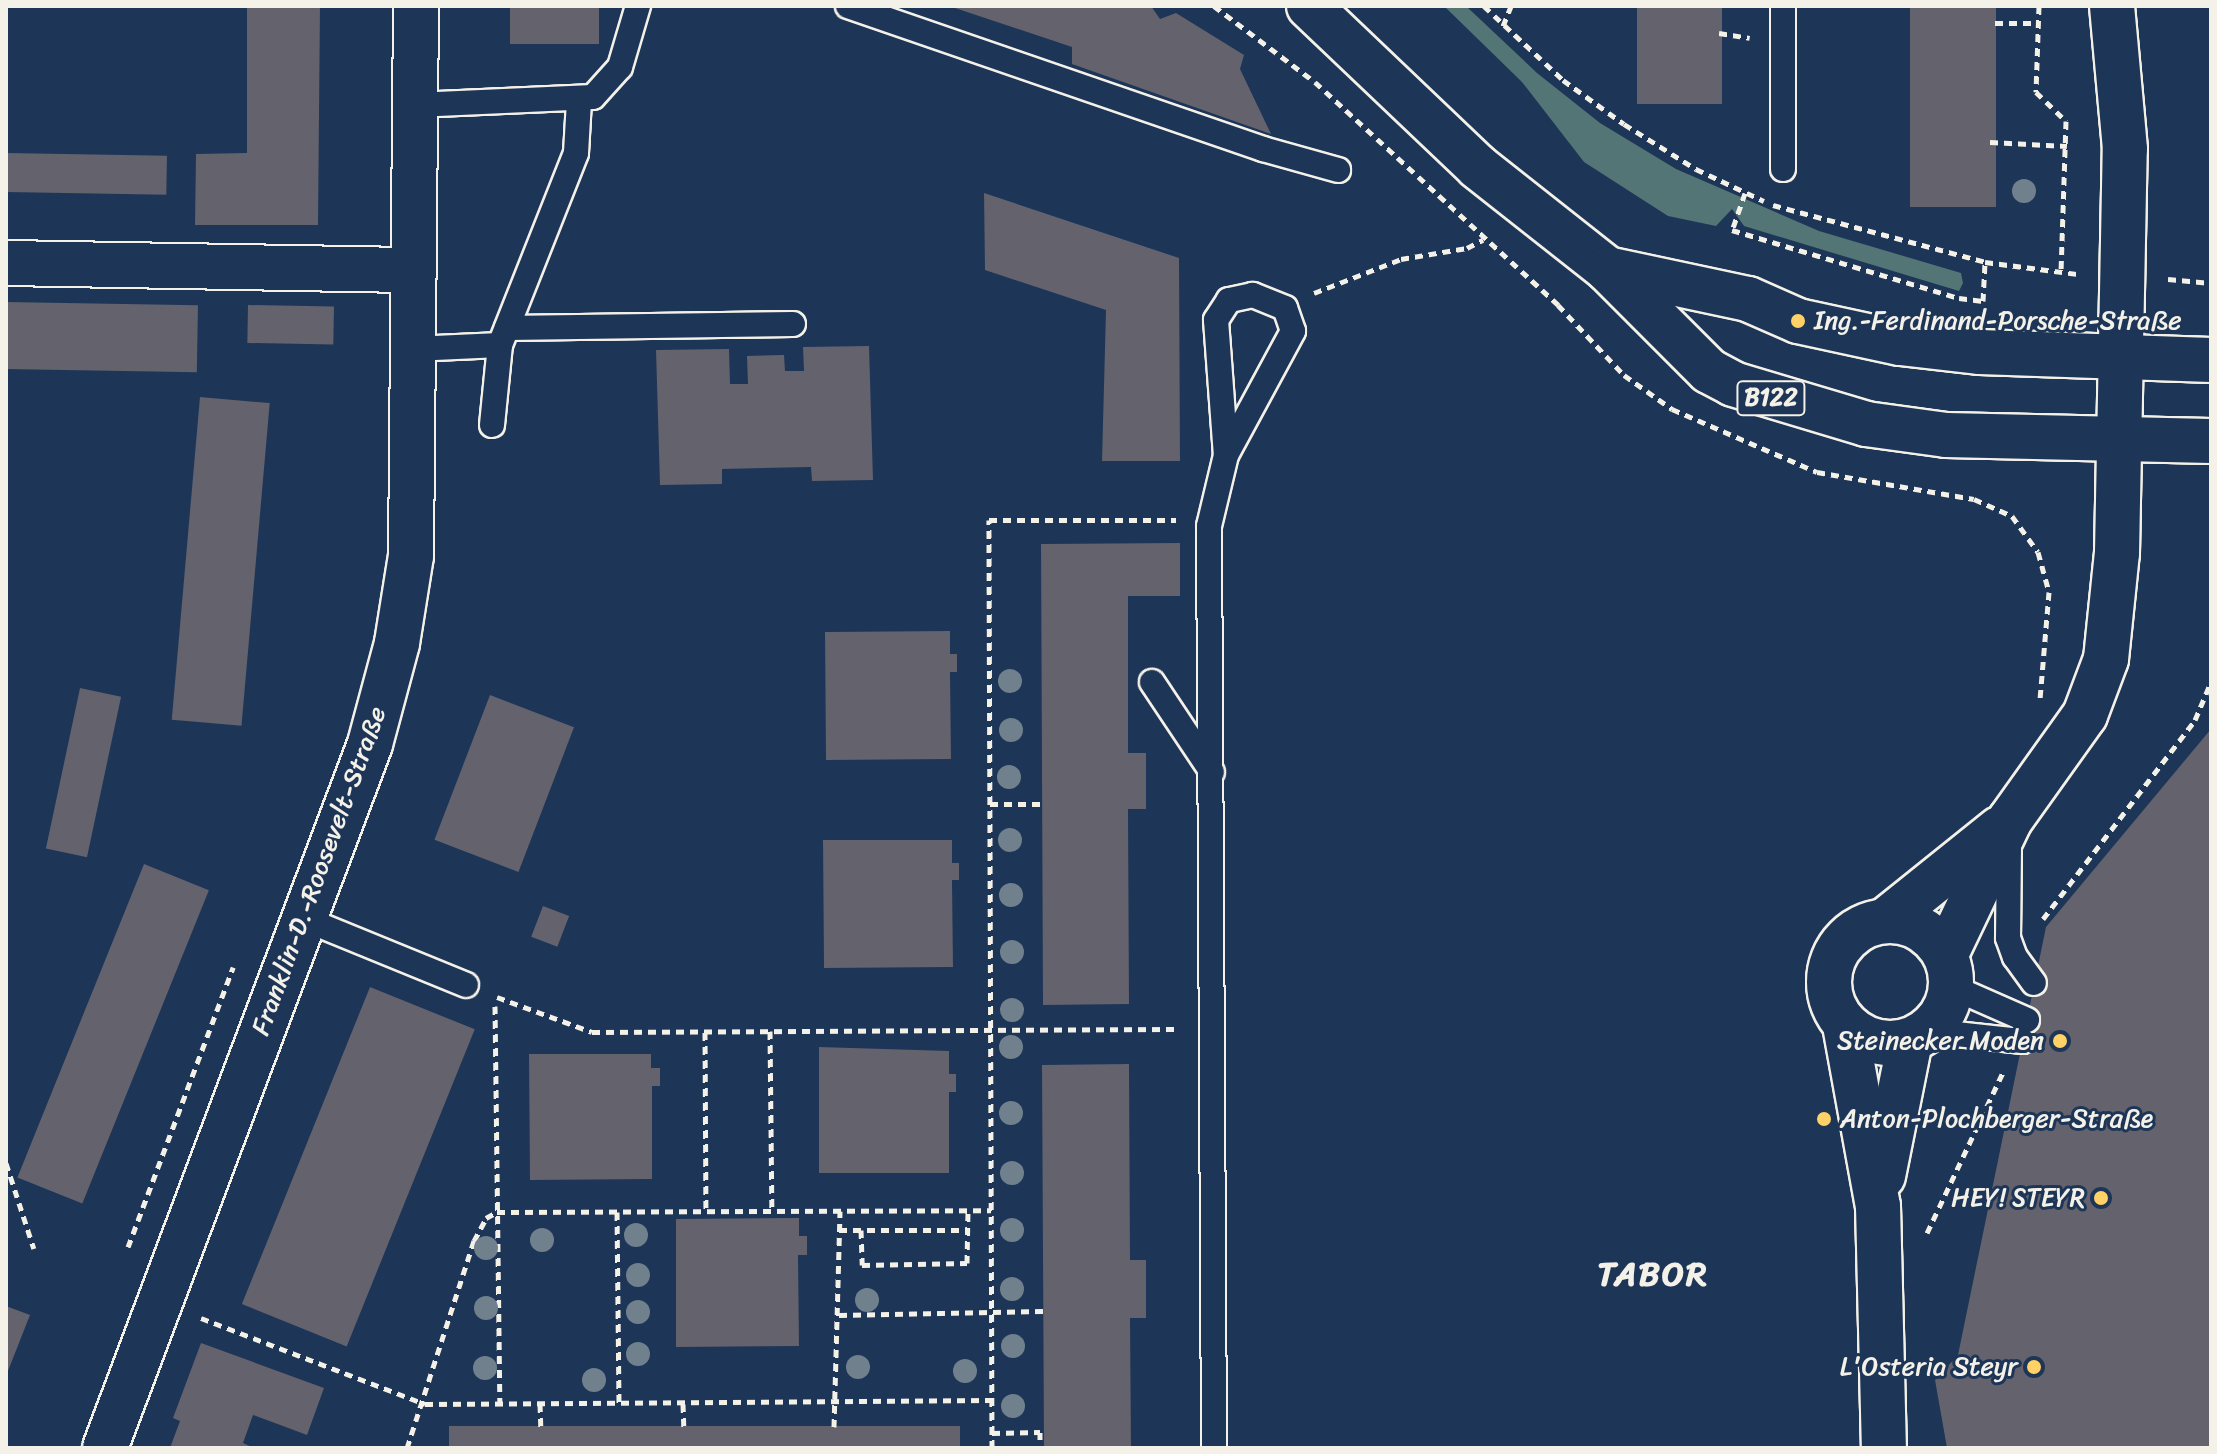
<!DOCTYPE html>
<meta charset="utf-8">
<style>
body{margin:0}
#map{position:relative;width:2217px;height:1454px;overflow:hidden;background:#1d3557;font-family:Sriracha,sans-serif}
div>[style]{position:absolute}
.green>*{inset:0;background:#537575}
.building>*{inset:0;background:#63626d;transform-origin:0 0}
.path>*{height:5px;margin-top:-2.5px;transform-origin:0;background:repeating-linear-gradient(90deg,#f4f1e8 0 8px,transparent 0 14px)}
.roads{filter:drop-shadow(2px 0 #f4f1e8) drop-shadow(-2px 0 #f4f1e8) drop-shadow(0 2px #f4f1e8) drop-shadow(0 -2px #f4f1e8)}
.service>*{height:24px;margin:-12px;padding:0 12px;transform-origin:12px;border-radius:12px;background:#1d3557}
.minor>*{height:44px;margin:-22px;padding:0 22px;transform-origin:22px;border-radius:22px;background:#1d3557}
.minor>.ring{margin:-22px;padding:0;box-sizing:content-box;background:none;border:44px solid #1d3557;border-radius:50%}
.primary>*{height:44px;margin:-22px;padding:0 22px;transform-origin:22px;border-radius:22px;background:#1d3557}
.trees>*{width:24px;height:24px;margin:-12px;border-radius:50%;background:#70818d}
.dots>*{width:22px;height:22px;translate:-50% -50%;box-sizing:border-box;border:4px solid #1d3557;border-radius:50%}
span{translate:-50% -50%;white-space:nowrap;text-align:center;line-height:1.15;-webkit-text-stroke:6px #1d3557;paint-order:stroke}
.shield-label span{padding:2px 6px;background:#1d3557;border:2px solid;border-radius:6px;-webkit-text-stroke-width:0}
.shield-label{font-size:24px;color:#f4f1e8;font-weight:700}
.poi-label{font-size:26px;color:#f4f1e8}
.left{translate:0 -50%;text-align:left}
.right{translate:-100% -50%;text-align:right}
.street-label{font-size:26px;color:#f4f1e8}
.district-label{font-size:34px;color:#f4f1e8;font-weight:700;letter-spacing:2px}
.frame{position:absolute;inset:0;border:8px solid #f4f1e8;pointer-events:none}
</style>
<div id="map">
<div class="green">
<div style="clip-path:polygon(1444px 6px,1466px 6px,1537px 73px,1600px 123px,1676px 169px,1819px 231px,1961px 273px,1963px 283px,1959px 291px,1744px 226px,1732px 209px,1716px 226px,1668px 216px,1584px 162px,1522px 82px)"></div>
</div>
<div class="building">
<div style="clip-path:polygon(247px 6px,320px 6px,318px 225px,195px 225px,196px 154px,247px 153px)"></div>
<div style="left:510px;top:6px;width:89px;height:38px"></div>
<div style="clip-path:polygon(949px 6px,1151px 6px,1160px 19px,1176px 13px,1244px 55px,1240px 69px,1271px 134px,1072px 64px,1072px 47px)"></div>
<div style="left:1637px;top:6px;width:85px;height:98px"></div>
<div style="left:1910px;top:6px;width:86px;height:201px"></div>
<div style="left:6px;top:153px;width:161px;height:39px;rotate:1deg"></div>
<div style="clip-path:polygon(984px 193px,1179px 258px,1180px 461px,1102px 461px,1106px 310px,985px 270px)"></div>
<div style="left:6px;top:302px;width:192px;height:67px;rotate:1deg"></div>
<div style="left:248px;top:305px;width:86px;height:38px;rotate:1deg"></div>
<div style="clip-path:polygon(869px 346px,873px 480px,812px 481px,811px 467px,722px 469px,722px 484px,660px 485px,656px 350px,729px 349px,730px 384px,748px 384px,747px 356px,784px 355px,785px 371px,804px 371px,803px 347px)"></div>
<div style="left:200px;top:397px;width:70px;height:324px;rotate:5deg"></div>
<div style="clip-path:polygon(1180px 543px,1180px 596px,1128px 596px,1128px 753px,1146px 753px,1146px 809px,1128px 809px,1129px 1004px,1043px 1005px,1041px 544px)"></div>
<div style="clip-path:polygon(950px 631px,950px 654px,957px 654px,957px 672px,950px 672px,951px 759px,826px 760px,825px 632px)"></div>
<div style="left:80px;top:688px;width:42px;height:164px;rotate:12deg"></div>
<div style="left:490px;top:695px;width:90px;height:155px;rotate:21deg"></div>
<div style="clip-path:polygon(2211px 729px,2211px 1448px,1947px 1448px,1935px 1380px,1958px 1355px,2046px 927px)"></div>
<div style="clip-path:polygon(823px 840px,952px 840px,952px 863px,959px 863px,959px 880px,952px 880px,953px 967px,824px 968px)"></div>
<div style="left:144px;top:864px;width:70px;height:338px;rotate:22deg"></div>
<div style="left:543px;top:906px;width:28px;height:33px;rotate:21deg"></div>
<div style="left:370px;top:987px;width:113px;height:342px;rotate:22deg"></div>
<div style="clip-path:polygon(819px 1047px,949px 1051px,949px 1074px,956px 1074px,956px 1092px,949px 1092px,949px 1173px,819px 1173px)"></div>
<div style="clip-path:polygon(529px 1054px,651px 1054px,651px 1068px,660px 1068px,660px 1086px,652px 1086px,652px 1179px,530px 1180px)"></div>
<div style="clip-path:polygon(1129px 1064px,1130px 1260px,1146px 1260px,1146px 1318px,1130px 1318px,1131px 1448px,1044px 1448px,1042px 1065px)"></div>
<div style="clip-path:polygon(799px 1218px,799px 1236px,807px 1236px,807px 1255px,798px 1255px,799px 1346px,676px 1347px,676px 1219px)"></div>
<div style="clip-path:polygon(6px 1306px,30px 1315px,6px 1376px)"></div>
<div style="clip-path:polygon(201px 1343px,324px 1388px,307px 1435px,253px 1415px,243px 1443px,254px 1448px,170px 1448px,180px 1421px,173px 1418px)"></div>
<div style="left:960px;top:1426px;width:22px;height:511px;rotate:90deg"></div>
</div>
<div class="path">
<div style="left:1214px;top:6px;width:126px;rotate:37deg"></div>
<div style="left:1315px;top:82px;width:330px;rotate:42.5deg"></div>
<div style="left:1558px;top:305px;width:96px;rotate:46.7deg"></div>
<div style="left:1624px;top:375px;width:59px;rotate:35.3deg"></div>
<div style="left:1672px;top:409px;width:158px;rotate:23.5deg"></div>
<div style="left:1817px;top:472px;width:159px;rotate:9.8deg"></div>
<div style="left:1974px;top:499px;width:42px;rotate:24.1deg"></div>
<div style="left:2012px;top:516px;width:44px;rotate:54.2deg"></div>
<div style="left:2038px;top:552px;width:41px;rotate:74.6deg"></div>
<div style="left:2049px;top:592px;width:107px;rotate:94.8deg"></div>
<div style="left:1484px;top:6px;width:108px;rotate:43.1deg"></div>
<div style="left:1563px;top:80px;width:75px;rotate:35.8deg"></div>
<div style="left:1624px;top:124px;width:85px;rotate:32deg"></div>
<div style="left:1696px;top:169px;width:75px;rotate:25.2deg"></div>
<div style="left:2039px;top:6px;width:86px;rotate:92deg"></div>
<div style="left:2036px;top:92px;width:42px;rotate:44deg"></div>
<div style="left:2066px;top:121px;width:152px;rotate:91.9deg"></div>
<div style="left:1995px;top:23px;width:43px"></div>
<div style="left:1503px;top:26px;width:22px;rotate:-68deg"></div>
<div style="left:1719px;top:33px;width:31px;rotate:9deg"></div>
<div style="left:1990px;top:142px;width:77px;rotate:3deg"></div>
<div style="left:1745px;top:193px;width:39px;rotate:109deg"></div>
<div style="left:1732px;top:230px;width:237px;rotate:16.7deg"></div>
<div style="left:1959px;top:298px;width:24px;rotate:7deg"></div>
<div style="left:1983px;top:301px;width:39px;rotate:-87deg"></div>
<div style="left:1773px;top:205px;width:220px;rotate:15deg"></div>
<div style="left:1985px;top:262px;width:94px;rotate:7.4deg"></div>
<div style="left:2168px;top:279px;width:43px;rotate:5.3deg"></div>
<div style="left:1314px;top:293px;width:93px;rotate:-21.3deg"></div>
<div style="left:1401px;top:259px;width:67px;rotate:-9.5deg"></div>
<div style="left:1467px;top:248px;width:18px;rotate:-27deg"></div>
<div style="left:990px;top:804px;width:52px"></div>
<div style="left:2043px;top:919px;width:250px;rotate:-52.6deg"></div>
<div style="left:2195px;top:720px;width:41px;rotate:-67.2deg"></div>
<div style="left:497px;top:997px;width:101px;rotate:20.2deg"></div>
<div style="left:592px;top:1032px;width:584px;rotate:-0.29deg"></div>
<div style="left:495px;top:1006px;width:399px;rotate:89.3deg"></div>
<div style="left:770px;top:1031px;width:180px;rotate:89.4deg"></div>
<div style="left:705px;top:1032px;width:180px;rotate:89.7deg"></div>
<div style="left:6px;top:1163px;width:90px;rotate:72deg"></div>
<div style="left:617px;top:1212px;width:191px;rotate:89.4deg"></div>
<div style="left:839px;top:1230px;width:128px"></div>
<div style="left:861px;top:1230px;width:35px;rotate:88deg"></div>
<div style="left:862px;top:1265px;width:105px;rotate:-1.1deg"></div>
<div style="left:967px;top:1263px;width:53px;rotate:-88.9deg"></div>
<div style="left:1927px;top:1233px;width:178px;rotate:-64.7deg"></div>
<div style="left:128px;top:1247px;width:299px;rotate:-69.4deg"></div>
<div style="left:839px;top:1315px;width:204px;rotate:-1.1deg"></div>
<div style="left:201px;top:1318px;width:240px;rotate:21deg"></div>
<div style="left:425px;top:1404px;width:567px;rotate:-0.4deg"></div>
<div style="left:540px;top:1404px;width:23px;rotate:88deg"></div>
<div style="left:683px;top:1404px;width:23px;rotate:88deg"></div>
<div style="left:834px;top:1427px;width:216px;rotate:-88.4deg"></div>
<div style="left:992px;top:1433px;width:48px;rotate:-1.2deg"></div>
<div style="left:1040px;top:1432px;width:16px;rotate:90deg"></div>
<div style="left:407px;top:1448px;width:218px;rotate:-72.1deg"></div>
<div style="left:474px;top:1241px;width:26px;rotate:-62deg"></div>
<div style="left:486px;top:1218px;width:13px;rotate:-29deg"></div>
<div style="left:497px;top:1212px;width:494px;rotate:-0.2deg"></div>
<div style="left:992px;top:1448px;width:928px;rotate:-90.19deg"></div>
<div style="left:989px;top:520px;width:187px"></div>
</div>
<div class="roads">
<div class="service">
<div style="left:848px;top:6px;width:439px;rotate:19deg"></div>
<div style="left:1263px;top:149px;width:78px;rotate:15.6deg"></div>
<div style="left:1783px;top:6px;width:163px;rotate:90deg"></div>
<div style="left:415px;top:105px;width:178px;rotate:-2.6deg"></div>
<div style="left:593px;top:97px;width:40px;rotate:-48deg"></div>
<div style="left:620px;top:67px;width:64px;rotate:-73.6deg"></div>
<div style="left:507px;top:328px;width:286px;rotate:-0.8deg"></div>
<div style="left:413px;top:349px;width:87px;rotate:-2.6deg"></div>
<div style="left:492px;top:425px;width:80px;rotate:-84.3deg"></div>
<div style="left:500px;top:345px;width:206px;rotate:-68.4deg"></div>
<div style="left:576px;top:153px;width:52px;rotate:-86.7deg"></div>
<div style="left:1152px;top:682px;width:108px;rotate:56.3deg"></div>
<div style="left:2009px;top:845px;width:93px;rotate:90.6deg"></div>
<div style="left:2008px;top:938px;width:20px;rotate:70deg"></div>
<div style="left:2015px;top:957px;width:32px;rotate:54deg"></div>
<div style="left:302px;top:918px;width:177px;rotate:22.2deg"></div>
<div style="left:1952px;top:987px;width:82px;rotate:23.7deg"></div>
<div style="left:1928px;top:1031px;width:95px;rotate:6.1deg"></div>
<div style="left:1214px;top:1448px;width:922px;rotate:-90.31deg"></div>
<div style="left:1209px;top:526px;width:73px;rotate:-76.5deg"></div>
<div style="left:1226px;top:455px;width:141px;rotate:-61.6deg"></div>
<div style="left:1293px;top:331px;width:24px;rotate:-109deg"></div>
<div style="left:1285px;top:308px;width:35px;rotate:-158deg"></div>
<div style="left:1253px;top:295px;width:25px;rotate:168deg"></div>
<div style="left:1229px;top:300px;width:24px;rotate:123deg"></div>
<div style="left:1216px;top:320px;width:135px;rotate:85.8deg"></div>
</div>
<div class="minor">
<div style="left:6px;top:263px;width:406px;rotate:1deg"></div>
<div style="left:1886px;top:920px;width:145px;rotate:-38.8deg"></div>
<div class="ring" style="left:1829px;top:921px;width:78px;height:78px"></div>
<div style="left:1946px;top:954px;width:148px;rotate:-64.5deg"></div>
<div style="left:2010px;top:820px;width:129px;rotate:-54.5deg"></div>
<div style="left:2085px;top:715px;width:60px;rotate:-69.4deg"></div>
<div style="left:2106px;top:659px;width:107px;rotate:-84.1deg"></div>
<div style="left:2117px;top:553px;width:404px;rotate:-88.9deg"></div>
<div style="left:2125px;top:149px;width:144px;rotate:-95.2deg"></div>
<div style="left:1845px;top:1025px;width:184px;rotate:79.7deg"></div>
<div style="left:1878px;top:1206px;width:242px;rotate:88.6deg"></div>
<div style="left:1883px;top:1176px;width:138px;rotate:-78.7deg"></div>
<div style="left:105px;top:1448px;width:752px;rotate:-69.37deg"></div>
<div style="left:370px;top:744px;width:105px;rotate:-75deg"></div>
<div style="left:397px;top:643px;width:88px;rotate:-80.9deg"></div>
<div style="left:411px;top:556px;width:550px;rotate:-89.48deg"></div>
</div>
<div class="primary">
<div style="left:1309px;top:6px;width:233px;rotate:43.6deg"></div>
<div style="left:1478px;top:167px;width:164px;rotate:38.3deg"></div>
<div style="left:1607px;top:269px;width:144px;rotate:45deg"></div>
<div style="left:1709px;top:371px;width:27px;rotate:28deg"></div>
<div style="left:1733px;top:384px;width:139px;rotate:16.7deg"></div>
<div style="left:1866px;top:424px;width:81px;rotate:7.8deg"></div>
<div style="left:1946px;top:435px;width:265px;rotate:1.3deg"></div>
<div style="left:1607px;top:269px;width:144px;rotate:12deg"></div>
<div style="left:1748px;top:299px;width:55px;rotate:23.7deg"></div>
<div style="left:1798px;top:321px;width:104px;rotate:12.2deg"></div>
<div style="left:1900px;top:343px;width:81px;rotate:6.4deg"></div>
<div style="left:1980px;top:352px;width:231px;rotate:2deg"></div>
</div>
</div>
<div class="trees">
<div style="left:2024px;top:191px"></div>
<div style="left:1010px;top:681px"></div>
<div style="left:1011px;top:730px"></div>
<div style="left:1009px;top:777px"></div>
<div style="left:1010px;top:840px"></div>
<div style="left:1011px;top:895px"></div>
<div style="left:1012px;top:952px"></div>
<div style="left:1012px;top:1010px"></div>
<div style="left:1011px;top:1047px"></div>
<div style="left:1011px;top:1113px"></div>
<div style="left:1012px;top:1173px"></div>
<div style="left:1012px;top:1230px"></div>
<div style="left:636px;top:1235px"></div>
<div style="left:542px;top:1240px"></div>
<div style="left:486px;top:1248px"></div>
<div style="left:638px;top:1275px"></div>
<div style="left:1012px;top:1289px"></div>
<div style="left:867px;top:1300px"></div>
<div style="left:486px;top:1308px"></div>
<div style="left:638px;top:1312px"></div>
<div style="left:1013px;top:1346px"></div>
<div style="left:638px;top:1354px"></div>
<div style="left:858px;top:1367px"></div>
<div style="left:485px;top:1368px"></div>
<div style="left:965px;top:1371px"></div>
<div style="left:594px;top:1380px"></div>
<div style="left:1013px;top:1406px"></div>
</div>
<div class="dots">
<div style="left:1798px;top:321px;background:#ffd166"></div>
<div style="left:2060px;top:1041px;background:#ffd166"></div>
<div style="left:1824px;top:1119px;background:#ffd166"></div>
<div style="left:2101px;top:1198px;background:#ffd166"></div>
<div style="left:2034px;top:1367px;background:#ffd166"></div>
</div>
<div class="shield-label">
<span style="left:1771px;top:398px">B122</span>
</div>
<div class="poi-label">
<span class="left" style="left:1814px;top:321px">Ing.-Ferdinand-Porsche-Straße</span>
<span class="right" style="left:2044px;top:1041px">Steinecker Moden</span>
<span class="left" style="left:1840px;top:1119px">Anton-Plochberger-Straße</span>
<span class="right" style="left:2085px;top:1198px">HEY! STEYR</span>
<span class="right" style="left:2018px;top:1367px">L'Osteria Steyr</span>
</div>
<div class="street-label">
<span style="left:319px;top:871px;rotate:-70deg">Franklin-D.-Roosevelt-Straße</span>
</div>
<div class="district-label">
<span style="left:1653px;top:1275px">TABOR</span>
</div>
<div class="frame"></div>
</div>
